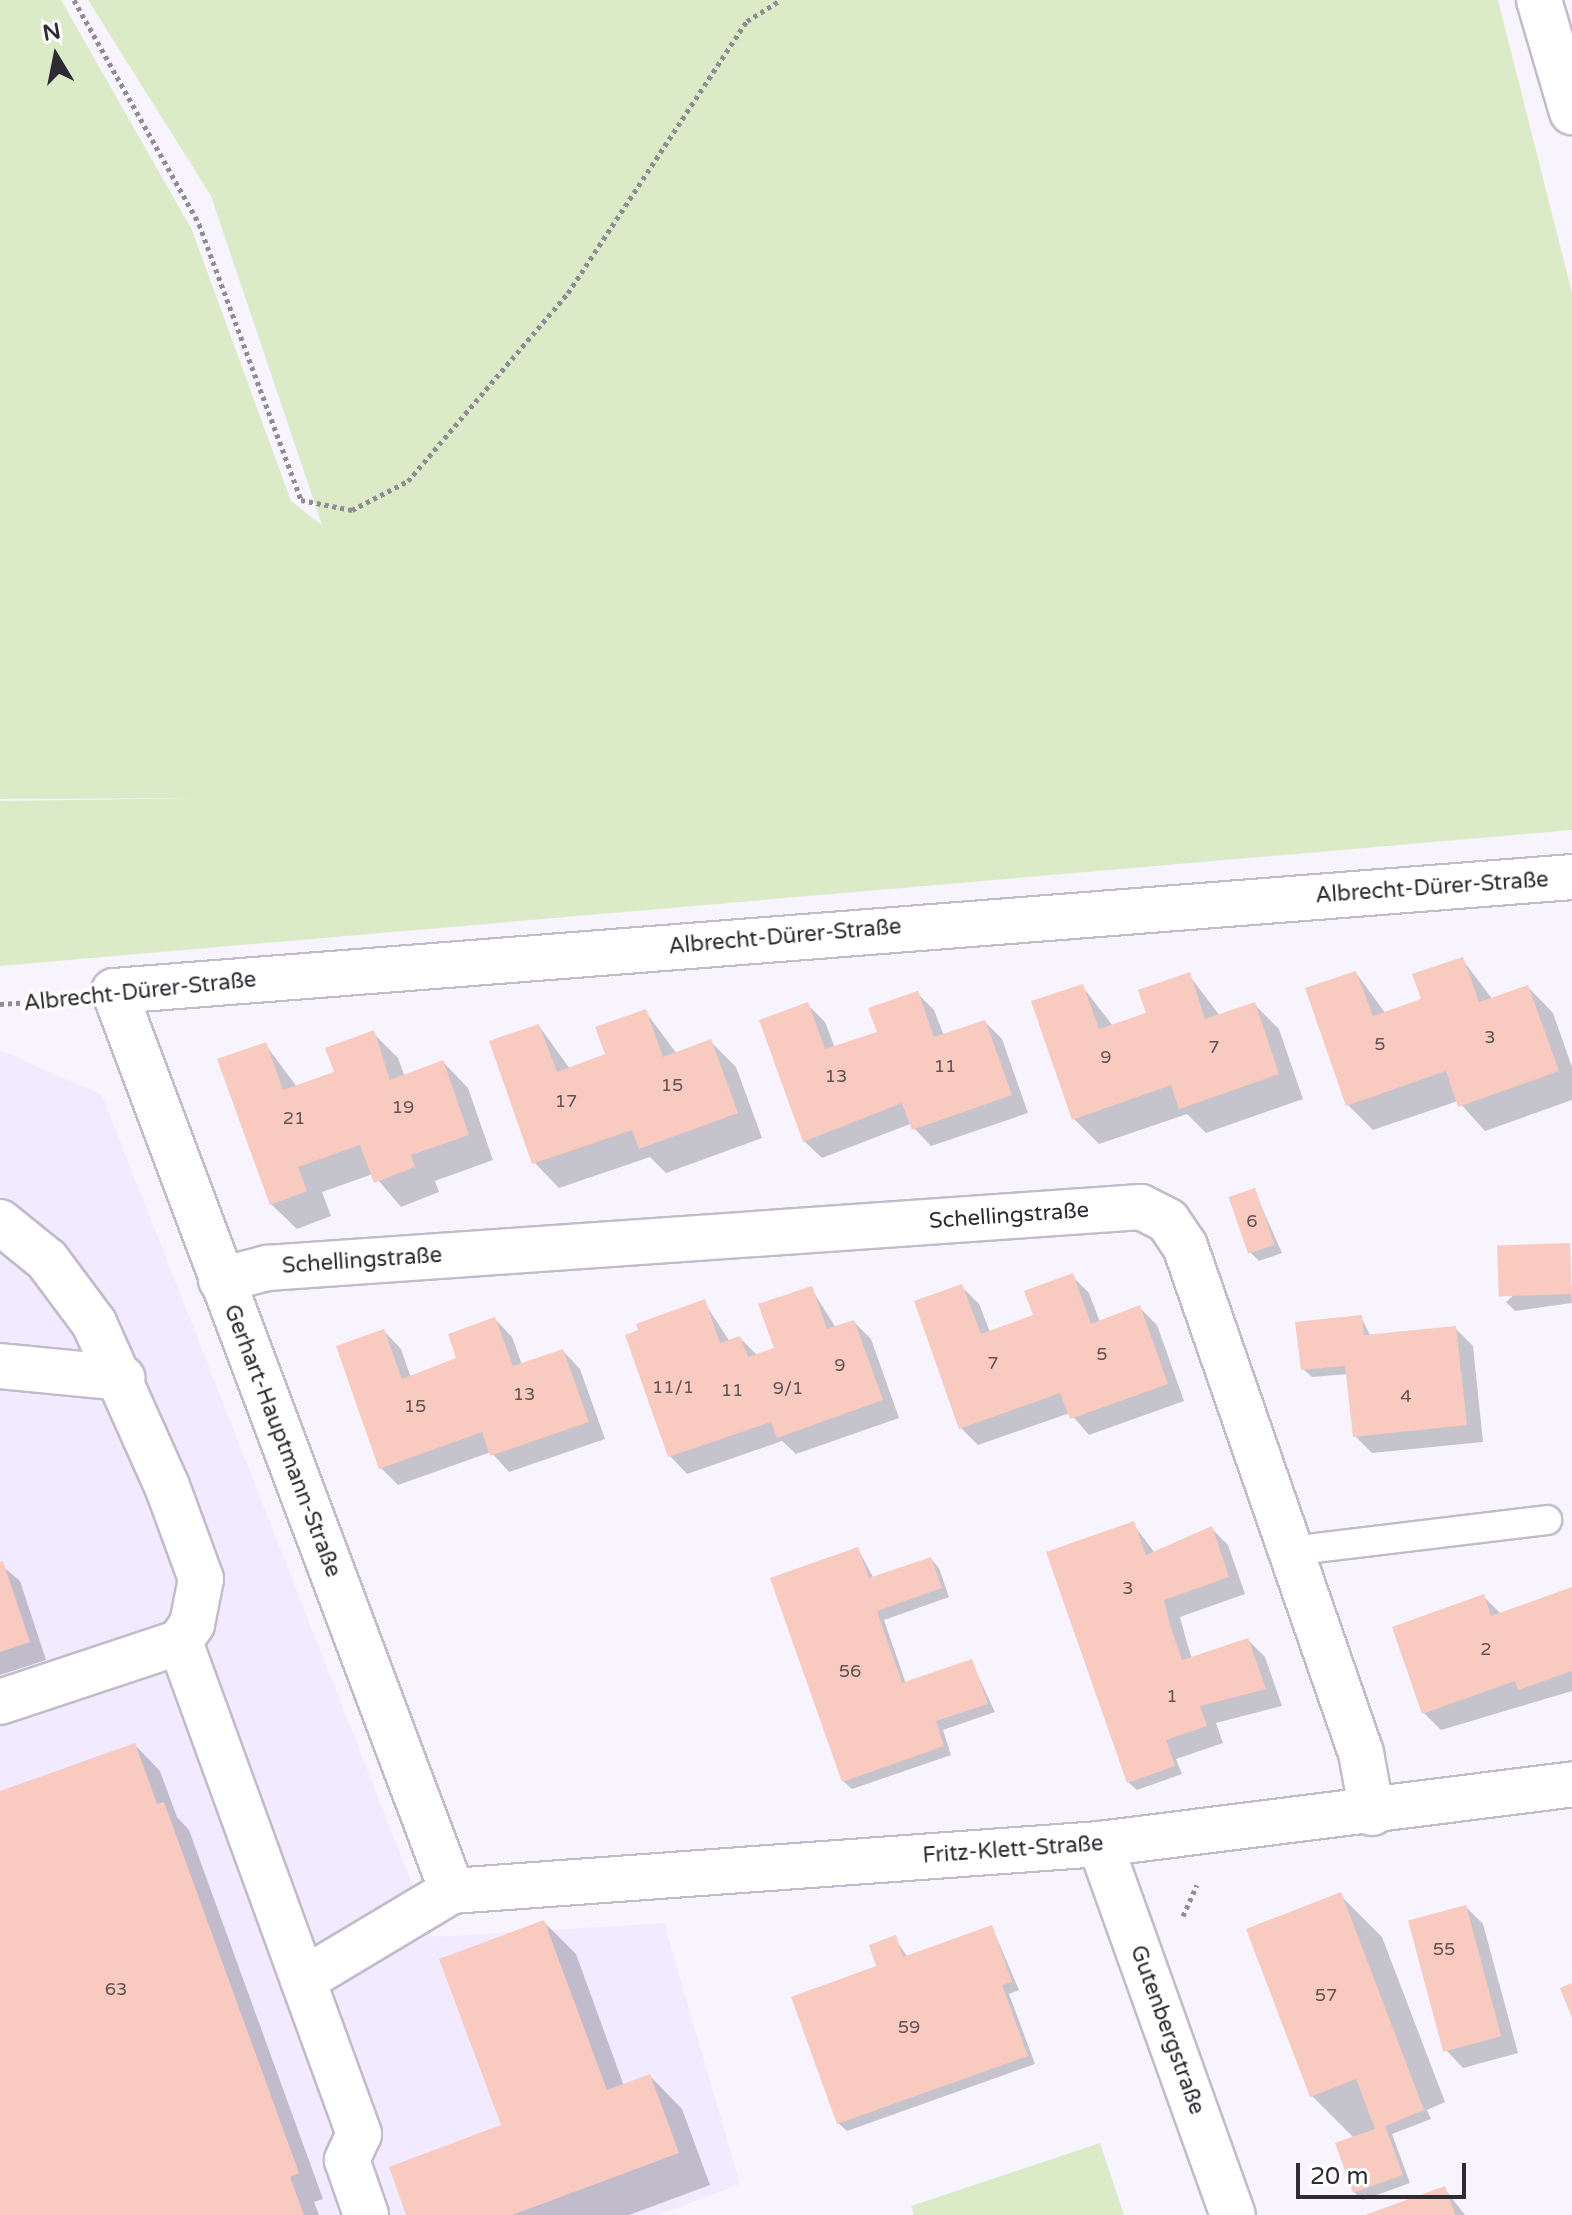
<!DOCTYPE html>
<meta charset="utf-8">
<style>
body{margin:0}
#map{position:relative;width:1572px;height:2215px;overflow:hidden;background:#f7f4fe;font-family:"Varela Round",sans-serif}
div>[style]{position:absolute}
.built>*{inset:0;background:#f2ebff}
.green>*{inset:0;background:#dcebc7}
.shadow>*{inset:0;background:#0003}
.building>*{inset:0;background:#f9cabf;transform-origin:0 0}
.path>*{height:5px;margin-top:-2.5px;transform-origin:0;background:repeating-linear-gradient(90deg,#8f8c94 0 4px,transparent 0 8px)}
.roads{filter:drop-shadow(2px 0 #c1bbcb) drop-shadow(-2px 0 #c1bbcb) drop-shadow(0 2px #c1bbcb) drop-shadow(0 -2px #c1bbcb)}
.lane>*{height:28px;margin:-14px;padding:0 14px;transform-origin:14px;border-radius:14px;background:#fff}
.street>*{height:44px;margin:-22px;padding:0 22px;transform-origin:22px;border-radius:22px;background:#fff}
span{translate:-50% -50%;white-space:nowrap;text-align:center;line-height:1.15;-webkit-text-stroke:7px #fff;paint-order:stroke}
.number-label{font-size:18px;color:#615355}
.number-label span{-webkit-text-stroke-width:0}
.street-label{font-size:22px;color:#2e2b32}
.north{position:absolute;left:16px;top:16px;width:80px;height:80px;-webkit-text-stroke:6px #fff;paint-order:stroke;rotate:350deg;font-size:22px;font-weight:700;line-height:32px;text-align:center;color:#2e2b32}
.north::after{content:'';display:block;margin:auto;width:28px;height:36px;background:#2e2b32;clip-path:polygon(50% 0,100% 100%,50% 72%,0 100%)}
.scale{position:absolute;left:1296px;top:2163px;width:170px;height:36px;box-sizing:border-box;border:4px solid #2e2b32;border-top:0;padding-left:10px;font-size:24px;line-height:28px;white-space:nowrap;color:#2e2b32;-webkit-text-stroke:6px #fff;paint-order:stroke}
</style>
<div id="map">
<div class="built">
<div style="clip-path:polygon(0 1050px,102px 1095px,433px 1937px,664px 1923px,740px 2184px,658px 2215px,0 2215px)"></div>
</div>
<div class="green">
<div style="clip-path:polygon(0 0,61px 0,192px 230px,291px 501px,322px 525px,211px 196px,88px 0,1498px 0,1572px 293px,1572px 830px,0 966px,0 801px,204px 798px,0 799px)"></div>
<div style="clip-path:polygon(1100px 2143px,1124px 2215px,914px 2215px,911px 2206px)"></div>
</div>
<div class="shadow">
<div style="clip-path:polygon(1462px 959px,1493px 1000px,1528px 987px,1553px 1013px,1572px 1067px,1572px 1100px,1485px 1131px,1458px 1101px,1373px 1130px,1348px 1105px,1356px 973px,1386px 1014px,1423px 1001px)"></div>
<div style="clip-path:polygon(1189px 975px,1220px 1016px,1254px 1004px,1279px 1029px,1303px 1099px,1206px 1133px,1187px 1114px,1099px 1144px,1074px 1119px,1082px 986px,1113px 1026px,1148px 1014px)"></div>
<div style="clip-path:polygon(917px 993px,934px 1010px,944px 1036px,985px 1022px,1002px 1039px,1028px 1113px,931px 1146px,910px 1124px,822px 1158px,804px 1141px,808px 1005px,825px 1022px,835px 1048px,880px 1033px)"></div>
<div style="clip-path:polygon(645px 1011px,677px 1054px,711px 1042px,736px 1067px,762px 1138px,666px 1173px,650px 1157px,559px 1188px,534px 1162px,539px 1026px,570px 1069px,608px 1056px)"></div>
<div style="clip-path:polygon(373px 1033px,398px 1058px,405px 1077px,443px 1062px,468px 1088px,493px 1160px,435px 1181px,439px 1192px,401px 1207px,373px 1174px,322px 1192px,331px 1216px,297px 1229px,271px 1204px,265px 1044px,297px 1087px,336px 1073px)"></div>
<div style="clip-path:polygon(1254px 1190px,1282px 1253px,1259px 1261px,1251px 1253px)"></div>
<div style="clip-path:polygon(1569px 1245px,1572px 1303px,1515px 1311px,1506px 1302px)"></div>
<div style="clip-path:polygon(1072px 1276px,1089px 1293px,1100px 1322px,1140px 1308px,1157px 1325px,1184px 1401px,1089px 1435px,1070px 1413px,978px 1445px,961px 1428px,962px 1287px,979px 1304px,990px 1332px,1035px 1316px)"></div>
<div style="clip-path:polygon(811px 1288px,836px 1328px,854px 1322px,871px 1339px,899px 1418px,796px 1454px,782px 1441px,687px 1474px,670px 1456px,704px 1302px,730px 1342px,740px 1338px,758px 1356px,777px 1349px)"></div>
<div style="clip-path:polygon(1361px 1317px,1371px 1337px,1455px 1328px,1473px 1346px,1483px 1442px,1372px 1453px,1355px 1436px,1348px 1374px,1312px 1377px,1303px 1369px)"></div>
<div style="clip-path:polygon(495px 1319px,512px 1337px,522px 1365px,563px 1351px,580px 1369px,605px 1439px,509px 1472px,491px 1452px,398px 1485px,381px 1468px,384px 1331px,401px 1349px,411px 1378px,458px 1360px)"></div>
<div style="clip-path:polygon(1133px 1524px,1155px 1553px,1211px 1528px,1228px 1545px,1245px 1594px,1180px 1617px,1187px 1643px,1192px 1659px,1248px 1640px,1265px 1657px,1282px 1706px,1216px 1723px,1223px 1743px,1176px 1759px,1182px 1774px,1137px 1790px,1128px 1782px)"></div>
<div style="clip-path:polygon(858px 1549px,874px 1579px,931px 1559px,939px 1568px,949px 1597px,884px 1620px,906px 1684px,971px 1661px,995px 1712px,943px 1730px,951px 1755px,852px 1789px,843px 1781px)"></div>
<div style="clip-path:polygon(0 1564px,20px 1581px,46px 1660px,0 1675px)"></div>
<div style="clip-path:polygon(1572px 1589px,1572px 1691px,1441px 1730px,1424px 1713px,1483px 1596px,1501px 1614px)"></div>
<div style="clip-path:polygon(135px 1745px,160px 1771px,177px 1817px,189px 1830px,323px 2199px,314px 2202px,319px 2215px,0 2215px,0 1793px)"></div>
<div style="clip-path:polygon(1340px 1895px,1382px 1937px,1445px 2102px,1427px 2110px,1431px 2119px,1392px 2134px,1410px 2183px,1363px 2200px,1354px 2192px,1355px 2139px,1312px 2096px)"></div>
<div style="clip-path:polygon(1466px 1907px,1483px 1924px,1518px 2053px,1463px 2068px,1446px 2050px)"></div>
<div style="clip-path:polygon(544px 1922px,576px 1954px,624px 2086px,650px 2076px,682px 2109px,710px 2185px,629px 2215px,409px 2215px,504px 2126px)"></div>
<div style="clip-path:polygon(992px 1927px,1019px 1990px,1009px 1994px,1035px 2064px,847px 2131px,838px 2123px,879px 1967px,895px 1938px,908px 1958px)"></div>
<div style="clip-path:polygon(1444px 2188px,1465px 2215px,1369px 2215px)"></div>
</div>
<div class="building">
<div style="clip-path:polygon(1463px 957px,1479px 1002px,1528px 985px,1559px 1071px,1458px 1107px,1446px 1071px,1346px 1106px,1305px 988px,1356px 971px,1373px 1016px,1421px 999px,1412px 974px)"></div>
<div style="clip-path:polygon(1190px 972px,1205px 1019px,1255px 1002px,1279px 1074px,1179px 1109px,1171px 1085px,1072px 1120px,1031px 1001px,1083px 984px,1099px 1029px,1146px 1013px,1138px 990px)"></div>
<div style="clip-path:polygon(918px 991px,934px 1037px,985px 1020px,1012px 1095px,912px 1130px,902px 1103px,803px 1142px,759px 1020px,808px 1002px,825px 1049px,877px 1032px,868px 1008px)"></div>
<div style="clip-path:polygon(646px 1009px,663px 1057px,711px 1039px,738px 1113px,639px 1149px,632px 1130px,532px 1164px,489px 1041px,539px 1024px,557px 1072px,605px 1054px,595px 1027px)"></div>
<div style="clip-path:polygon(374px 1030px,390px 1080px,443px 1060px,469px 1135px,411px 1155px,415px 1167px,374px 1183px,360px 1145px,298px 1167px,307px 1191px,270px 1205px,217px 1059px,266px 1042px,283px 1090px,334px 1072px,325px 1048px)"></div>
<div style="left:1255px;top:1188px;width:60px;height:28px;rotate:71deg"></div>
<div style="left:1570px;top:1243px;width:51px;height:73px;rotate:88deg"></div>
<div style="clip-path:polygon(1073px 1273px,1091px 1324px,1140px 1305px,1168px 1384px,1070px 1419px,1060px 1393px,959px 1429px,914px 1301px,962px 1284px,981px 1334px,1033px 1315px,1024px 1291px)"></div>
<div style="clip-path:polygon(812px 1286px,827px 1329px,854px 1320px,883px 1400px,777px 1438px,771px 1422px,668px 1457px,625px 1335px,638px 1330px,636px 1324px,705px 1299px,720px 1343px,740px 1336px,748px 1357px,774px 1348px,758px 1304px)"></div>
<div style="clip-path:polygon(1362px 1315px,1364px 1335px,1456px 1326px,1467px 1425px,1353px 1437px,1345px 1366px,1301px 1370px,1295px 1322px)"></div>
<div style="clip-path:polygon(495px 1317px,513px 1366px,563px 1349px,589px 1422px,490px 1456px,482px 1432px,379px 1469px,336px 1346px,384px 1329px,402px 1379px,456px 1358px,448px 1334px)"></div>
<div style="clip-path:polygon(1134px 1521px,1146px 1555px,1212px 1526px,1229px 1577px,1164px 1600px,1170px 1625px,1182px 1660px,1248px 1638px,1266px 1689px,1200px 1706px,1207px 1726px,1166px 1740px,1175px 1766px,1127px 1783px,1046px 1552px)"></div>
<div style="clip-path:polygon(858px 1547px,869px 1578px,931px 1557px,942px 1588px,877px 1611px,902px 1683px,972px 1659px,988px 1704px,936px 1721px,944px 1746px,842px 1782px,770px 1578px)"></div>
<div style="clip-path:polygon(3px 1561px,30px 1642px,0 1652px,0 1562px)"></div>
<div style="clip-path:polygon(1572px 1587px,1572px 1671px,1518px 1690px,1515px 1681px,1422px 1714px,1392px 1627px,1484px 1594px,1491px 1616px)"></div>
<div style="clip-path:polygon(135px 1743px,157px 1804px,164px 1802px,299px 2173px,290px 2177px,304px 2215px,0 2215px,0 1791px)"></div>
<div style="clip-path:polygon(1341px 1892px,1424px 2110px,1385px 2126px,1403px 2175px,1353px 2193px,1335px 2143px,1375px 2129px,1356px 2079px,1310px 2097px,1246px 1929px)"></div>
<div style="left:1466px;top:1905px;width:136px;height:60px;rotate:75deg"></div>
<div style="clip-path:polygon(544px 1920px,607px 2090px,650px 2074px,679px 2153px,512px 2215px,406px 2215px,389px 2167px,501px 2125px,439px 1959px)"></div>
<div style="clip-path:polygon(992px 1925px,1012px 1982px,1002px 1985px,1028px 2056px,837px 2124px,791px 1997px,876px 1966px,869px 1945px,896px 1935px,903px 1957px)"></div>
<div style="clip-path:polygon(1572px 1983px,1572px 2018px,1560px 1988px)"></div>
<div style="clip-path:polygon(1445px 2186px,1455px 2215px,1365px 2215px)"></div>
</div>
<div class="path">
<div style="left:74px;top:0;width:257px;rotate:60.8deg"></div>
<div style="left:199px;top:224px;width:294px;rotate:69.7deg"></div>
<div style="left:301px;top:500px;width:52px;rotate:11.1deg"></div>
<div style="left:352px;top:510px;width:63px;rotate:-27.4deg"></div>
<div style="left:408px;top:481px;width:247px;rotate:-49.6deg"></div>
<div style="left:568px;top:293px;width:326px;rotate:-56.7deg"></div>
<div style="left:747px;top:21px;width:40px;rotate:-32deg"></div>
<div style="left:0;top:1004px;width:63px;rotate:-3.6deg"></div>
<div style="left:1183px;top:1916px;width:34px;rotate:-66deg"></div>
</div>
<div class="roads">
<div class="lane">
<div style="left:1291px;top:1551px;width:258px;rotate:-6.9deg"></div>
</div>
<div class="street">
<div style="left:1539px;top:0;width:117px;rotate:73.6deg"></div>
<div style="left:0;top:1222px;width:60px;rotate:39deg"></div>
<div style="left:47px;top:1260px;width:79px;rotate:53.3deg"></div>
<div style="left:94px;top:1323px;width:179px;rotate:65.9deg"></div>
<div style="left:167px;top:1486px;width:99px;rotate:69.9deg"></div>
<div style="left:201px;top:1579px;width:46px;rotate:101.3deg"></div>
<div style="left:192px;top:1624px;width:22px;rotate:124deg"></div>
<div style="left:180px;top:1642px;width:360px;rotate:70deg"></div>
<div style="left:303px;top:1980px;width:174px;rotate:-30.9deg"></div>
<div style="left:452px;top:1891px;width:650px;rotate:-4.15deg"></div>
<div style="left:1100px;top:1844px;width:476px;rotate:-7.2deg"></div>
<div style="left:221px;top:1280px;width:48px;rotate:-14.6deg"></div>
<div style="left:267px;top:1268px;width:876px;rotate:-3.99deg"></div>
<div style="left:1141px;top:1207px;width:30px;rotate:27deg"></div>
<div style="left:1168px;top:1221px;width:30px;rotate:56deg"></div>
<div style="left:1185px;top:1246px;width:537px;rotate:70.86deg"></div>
<div style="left:1361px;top:1753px;width:61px;rotate:79.6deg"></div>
<div style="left:0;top:1366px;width:123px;rotate:5.6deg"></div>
<div style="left:0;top:1702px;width:190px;rotate:-18.4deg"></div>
<div style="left:1100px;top:1844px;width:394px;rotate:70.3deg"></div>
<div style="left:452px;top:1891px;width:961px;rotate:-110.58deg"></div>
<div style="left:114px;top:991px;width:1462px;rotate:-4.47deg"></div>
<div style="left:303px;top:1980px;width:164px;rotate:70deg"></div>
<div style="left:359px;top:2134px;width:29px;rotate:115deg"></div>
<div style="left:347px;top:2160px;width:58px;rotate:70.9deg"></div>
</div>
</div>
<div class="number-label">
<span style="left:1490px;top:1037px">3</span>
<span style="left:1380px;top:1044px">5</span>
<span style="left:1214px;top:1047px">7</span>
<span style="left:1106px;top:1057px">9</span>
<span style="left:945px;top:1066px">11</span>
<span style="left:836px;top:1076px">13</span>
<span style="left:672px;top:1085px">15</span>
<span style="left:566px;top:1101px">17</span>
<span style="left:403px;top:1107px">19</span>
<span style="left:294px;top:1118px">21</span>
<span style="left:1252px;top:1221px">6</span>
<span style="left:1102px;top:1354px">5</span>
<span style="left:993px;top:1363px">7</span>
<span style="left:840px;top:1365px">9</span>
<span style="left:673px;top:1387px">11/1</span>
<span style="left:788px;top:1388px">9/1</span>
<span style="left:732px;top:1390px">11</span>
<span style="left:524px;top:1394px">13</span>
<span style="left:1406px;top:1396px">4</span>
<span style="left:415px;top:1406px">15</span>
<span style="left:1128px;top:1588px">3</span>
<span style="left:1486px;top:1649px">2</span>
<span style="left:850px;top:1671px">56</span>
<span style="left:1172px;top:1696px">1</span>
<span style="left:1444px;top:1949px">55</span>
<span style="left:116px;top:1989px">63</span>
<span style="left:1326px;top:1995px">57</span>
<span style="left:909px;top:2027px">59</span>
</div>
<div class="street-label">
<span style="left:1432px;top:888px;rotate:-4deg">Albrecht-Dürer-Straße</span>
<span style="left:785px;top:937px;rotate:-5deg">Albrecht-Dürer-Straße</span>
<span style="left:140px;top:992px;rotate:-6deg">Albrecht-Dürer-Straße</span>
<span style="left:1009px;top:1216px;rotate:-4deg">Schellingstraße</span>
<span style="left:362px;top:1261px;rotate:-4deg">Schellingstraße</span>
<span style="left:282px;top:1441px;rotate:69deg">Gerhart-Hauptmann-Straße</span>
<span style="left:1013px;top:1850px;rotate:-4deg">Fritz-Klett-Straße</span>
<span style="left:1167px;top:2030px;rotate:70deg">Gutenbergstraße</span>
</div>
<div class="north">N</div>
<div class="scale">20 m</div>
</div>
